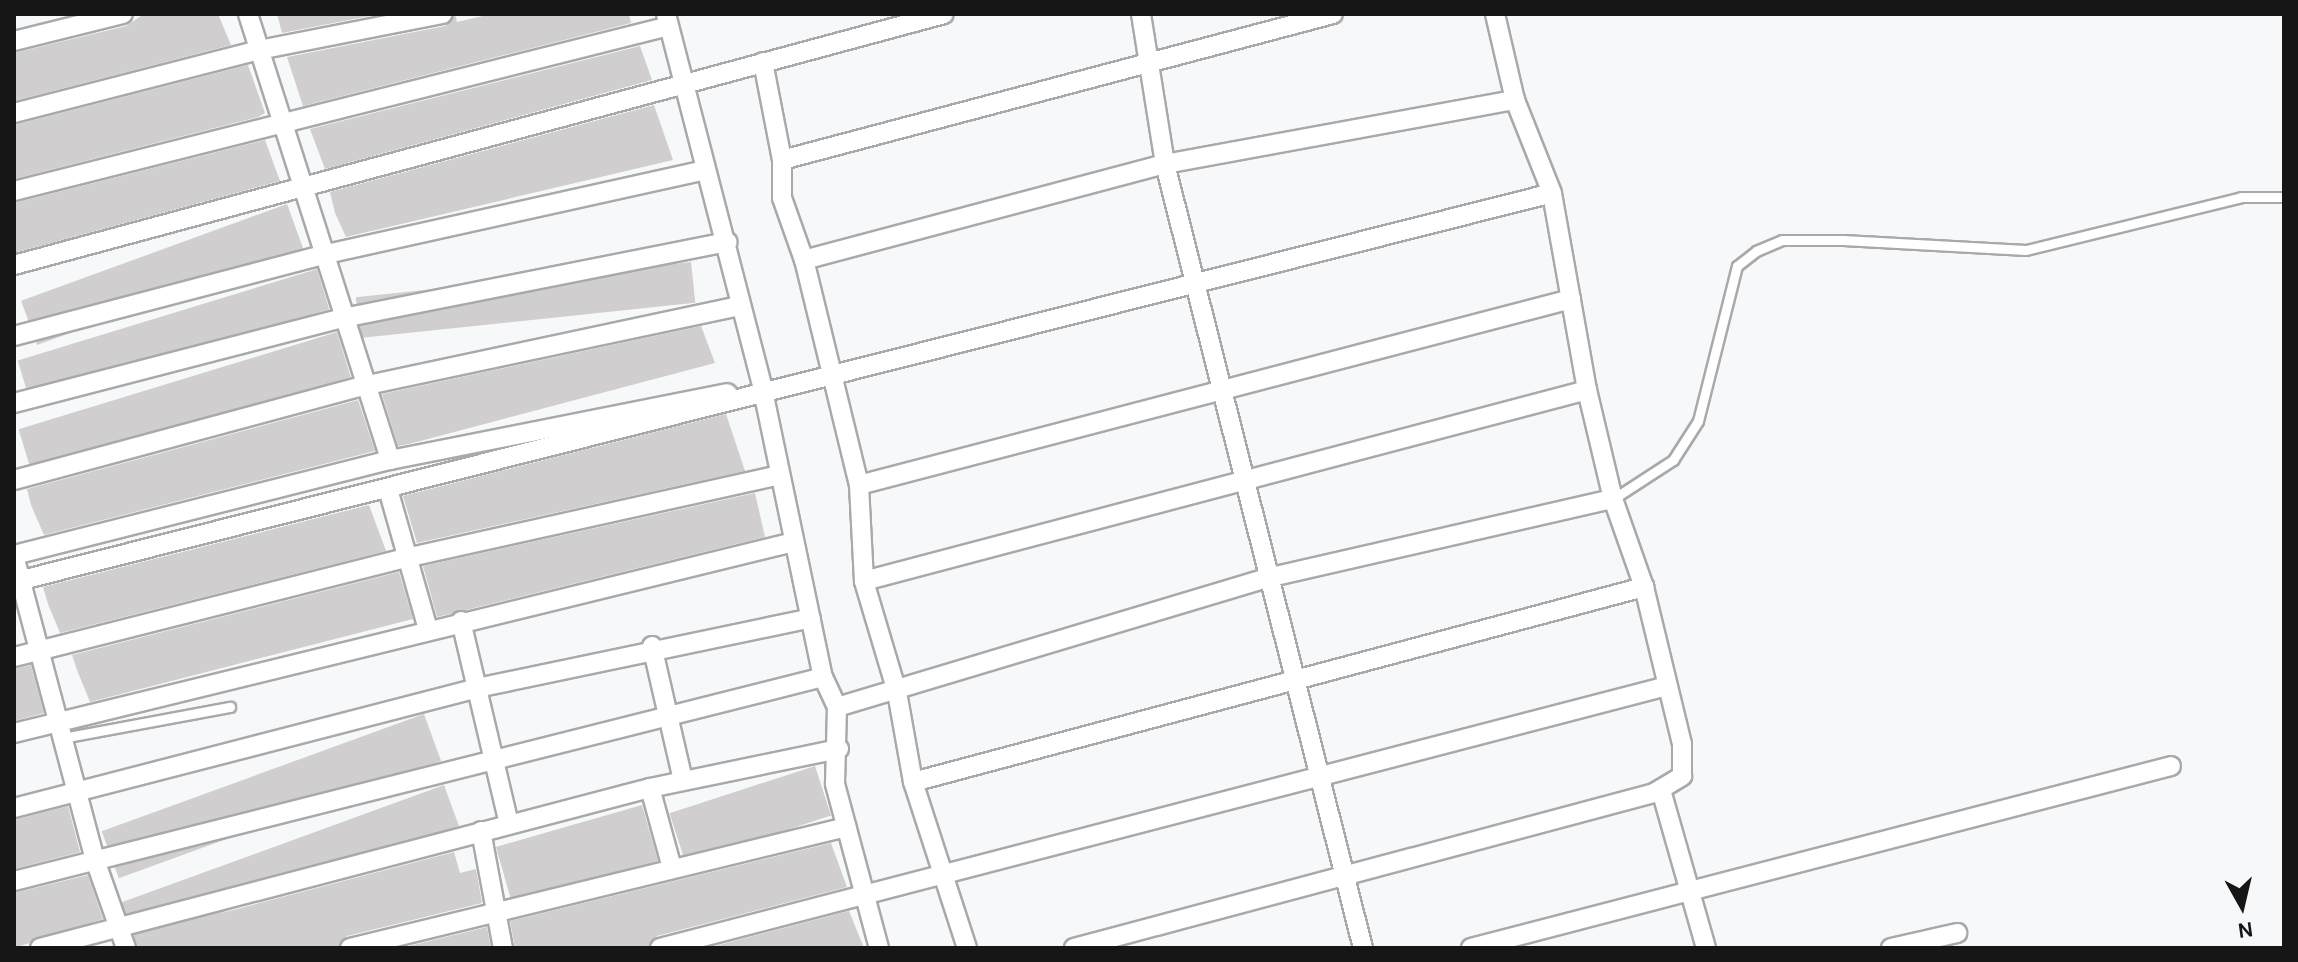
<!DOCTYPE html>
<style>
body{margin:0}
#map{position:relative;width:2298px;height:962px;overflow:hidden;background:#f7f8fa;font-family:Karla,sans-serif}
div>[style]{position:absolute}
.building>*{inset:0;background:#d0cece;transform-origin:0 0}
.roads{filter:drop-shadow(2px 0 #a8a9ab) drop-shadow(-2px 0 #a8a9ab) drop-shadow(0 2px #a8a9ab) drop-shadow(0 -2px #a8a9ab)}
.lane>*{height:9px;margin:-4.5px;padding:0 4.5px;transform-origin:4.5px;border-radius:4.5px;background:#fff}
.street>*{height:18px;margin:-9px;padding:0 9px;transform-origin:9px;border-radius:9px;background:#fff}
span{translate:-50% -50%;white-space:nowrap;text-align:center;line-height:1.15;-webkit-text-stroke:8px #f7f8fa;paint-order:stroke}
.frame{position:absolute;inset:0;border:16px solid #161617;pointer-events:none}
.north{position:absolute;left:2202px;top:866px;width:80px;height:80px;-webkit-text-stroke:6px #f7f8fa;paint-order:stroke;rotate:172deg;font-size:22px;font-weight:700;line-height:32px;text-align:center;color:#161617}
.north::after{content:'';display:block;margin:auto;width:28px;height:36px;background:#161617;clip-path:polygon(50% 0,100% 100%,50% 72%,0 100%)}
</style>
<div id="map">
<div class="building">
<div style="clip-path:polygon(144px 14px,218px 14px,231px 45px,14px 101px,14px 53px,126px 26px)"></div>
<div style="clip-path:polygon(277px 14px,380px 14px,282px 33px)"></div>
<div style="clip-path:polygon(455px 14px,457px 22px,491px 14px,629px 14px,631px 23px,303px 106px,287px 57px,445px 26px)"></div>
<div style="clip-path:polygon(640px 46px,652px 80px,325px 169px,310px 129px)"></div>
<div style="clip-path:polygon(248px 65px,265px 113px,258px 117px,14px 179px,14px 125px)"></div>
<div style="clip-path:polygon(654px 105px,673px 160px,346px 237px,335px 213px,330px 192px)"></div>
<div style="clip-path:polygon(265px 140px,280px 181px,14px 253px,14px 203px)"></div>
<div style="left:287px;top:204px;width:47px;height:283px;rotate:70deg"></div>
<div style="left:691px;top:262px;width:41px;height:337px;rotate:84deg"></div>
<div style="left:317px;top:269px;width:42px;height:313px;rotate:73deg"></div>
<div style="clip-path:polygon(701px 326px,715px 363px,409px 444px,398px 446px,382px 394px)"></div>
<div style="left:337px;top:332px;width:47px;height:333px;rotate:73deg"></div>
<div style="clip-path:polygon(358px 400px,375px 451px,44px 535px,31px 505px,27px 489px)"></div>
<div style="clip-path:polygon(726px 414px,745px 471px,417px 543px,403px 496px)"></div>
<div style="clip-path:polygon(755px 493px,765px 537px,437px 617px,423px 566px)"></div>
<div style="clip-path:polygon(369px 505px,386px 551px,60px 633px,48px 604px,43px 587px)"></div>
<div style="clip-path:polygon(399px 572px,413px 619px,90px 702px,77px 670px,72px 655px)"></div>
<div style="clip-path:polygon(31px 665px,44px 713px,14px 721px,14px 669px)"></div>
<div style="left:424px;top:714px;width:50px;height:343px;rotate:70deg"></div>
<div style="left:815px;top:766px;width:52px;height:153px;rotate:72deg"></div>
<div style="left:444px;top:785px;width:44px;height:343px;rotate:70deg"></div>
<div style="left:642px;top:805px;width:58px;height:152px;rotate:74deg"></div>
<div style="clip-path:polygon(68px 806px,80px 852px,14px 869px,14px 820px)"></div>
<div style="clip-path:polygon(831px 843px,847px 887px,657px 936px,648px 948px,515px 948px,510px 921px)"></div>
<div style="clip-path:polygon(454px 852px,460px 873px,476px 869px,482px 903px,347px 936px,338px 948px,138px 948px,134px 936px)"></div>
<div style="clip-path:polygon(88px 875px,103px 919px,14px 948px,14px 893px)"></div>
<div style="clip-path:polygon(849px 911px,864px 948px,708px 948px)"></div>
<div style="clip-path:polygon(487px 927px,491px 948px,401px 948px)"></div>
</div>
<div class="roads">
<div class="lane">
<div style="left:1613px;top:499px;width:72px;rotate:-33deg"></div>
<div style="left:1673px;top:460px;width:46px;rotate:-57.3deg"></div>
<div style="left:1698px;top:421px;width:160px;rotate:-75.9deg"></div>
<div style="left:1737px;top:266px;width:24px;rotate:-38deg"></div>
<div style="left:1756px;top:251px;width:28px;rotate:-23deg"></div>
<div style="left:1782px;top:240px;width:61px"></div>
<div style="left:1843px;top:240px;width:183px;rotate:3.1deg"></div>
<div style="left:2026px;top:250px;width:221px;rotate:-13.8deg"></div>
<div style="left:2241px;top:197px;width:43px"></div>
<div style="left:62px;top:738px;width:171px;rotate:-10.5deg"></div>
</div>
<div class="street">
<div style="left:248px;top:14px;width:468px;rotate:72.3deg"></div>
<div style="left:666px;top:14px;width:384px;rotate:75.5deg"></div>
<div style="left:762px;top:386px;width:297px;rotate:78.2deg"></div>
<div style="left:823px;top:677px;width:33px;rotate:65deg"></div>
<div style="left:837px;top:707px;width:77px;rotate:91.5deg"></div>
<div style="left:835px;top:784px;width:170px;rotate:75deg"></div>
<div style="left:1141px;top:14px;width:152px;rotate:80.9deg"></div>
<div style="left:1165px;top:164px;width:809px;rotate:75.83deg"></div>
<div style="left:14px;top:41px;width:112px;rotate:-13.9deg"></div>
<div style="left:763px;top:62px;width:100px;rotate:79deg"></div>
<div style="left:14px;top:113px;width:253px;rotate:-14.4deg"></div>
<div style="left:259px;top:50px;width:187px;rotate:-11.1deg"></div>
<div style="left:14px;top:191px;width:675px;rotate:-14.14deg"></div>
<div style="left:804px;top:260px;width:66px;rotate:-109.5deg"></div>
<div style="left:782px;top:198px;width:38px;rotate:-90deg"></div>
<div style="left:782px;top:160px;width:570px;rotate:-14.84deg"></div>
<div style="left:14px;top:265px;width:963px;rotate:-15.1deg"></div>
<div style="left:14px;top:336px;width:328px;rotate:-14.7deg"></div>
<div style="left:331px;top:253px;width:384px;rotate:-12.5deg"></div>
<div style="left:14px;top:403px;width:340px;rotate:-14.5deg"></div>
<div style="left:343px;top:318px;width:392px;rotate:-11.2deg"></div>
<div style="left:14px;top:480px;width:361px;rotate:-15.1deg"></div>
<div style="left:363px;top:386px;width:384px;rotate:-12deg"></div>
<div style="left:859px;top:485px;width:736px;rotate:-14.64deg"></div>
<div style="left:388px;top:489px;width:146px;rotate:74.1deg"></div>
<div style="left:864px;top:581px;width:748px;rotate:-14.8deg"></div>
<div style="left:14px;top:582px;width:1586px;rotate:-14.19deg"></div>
<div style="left:461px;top:621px;width:209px;rotate:76.7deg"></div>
<div style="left:652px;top:646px;width:138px;rotate:77deg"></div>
<div style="left:14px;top:657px;width:408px;rotate:-14.2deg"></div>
<div style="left:410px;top:557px;width:375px;rotate:-12.5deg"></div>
<div style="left:837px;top:707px;width:449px;rotate:-16.7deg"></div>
<div style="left:1267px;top:578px;width:355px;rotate:-12.9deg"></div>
<div style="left:14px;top:733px;width:803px;rotate:-13.76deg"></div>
<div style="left:913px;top:782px;width:757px;rotate:-14.94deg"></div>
<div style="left:650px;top:788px;width:83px;rotate:74.6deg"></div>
<div style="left:1661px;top:790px;width:164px;rotate:74.1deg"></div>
<div style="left:14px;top:808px;width:478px;rotate:-14.5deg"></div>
<div style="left:477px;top:688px;width:341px;rotate:-11.8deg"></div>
<div style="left:481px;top:831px;width:119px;rotate:79.4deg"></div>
<div style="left:14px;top:881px;width:834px;rotate:-14.15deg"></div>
<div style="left:40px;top:948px;width:631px;rotate:-14.7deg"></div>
<div style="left:650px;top:788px;width:193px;rotate:-11.7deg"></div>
<div style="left:126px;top:948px;width:93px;rotate:-109.4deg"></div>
<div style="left:95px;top:860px;width:316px;rotate:-104.9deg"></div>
<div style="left:14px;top:555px;width:388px;rotate:-14.2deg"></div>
<div style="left:390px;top:460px;width:344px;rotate:-11.2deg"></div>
<div style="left:350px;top:948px;width:511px;rotate:-13.71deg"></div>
<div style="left:660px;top:948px;width:1041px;rotate:-14.58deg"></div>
<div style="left:967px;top:948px;width:175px;rotate:-108deg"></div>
<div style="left:913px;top:782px;width:91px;rotate:-100.1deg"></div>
<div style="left:897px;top:692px;width:116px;rotate:-106.6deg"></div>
<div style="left:864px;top:581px;width:96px;rotate:-93deg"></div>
<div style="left:859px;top:485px;width:232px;rotate:-103.7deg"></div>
<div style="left:804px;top:260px;width:374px;rotate:-14.9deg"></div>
<div style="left:1165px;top:164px;width:356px;rotate:-10.4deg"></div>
<div style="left:1074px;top:948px;width:600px;rotate:-14.96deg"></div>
<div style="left:1654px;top:793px;width:33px;rotate:-31deg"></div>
<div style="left:1682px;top:776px;width:32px;rotate:-90deg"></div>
<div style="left:1682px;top:744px;width:162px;rotate:-103.6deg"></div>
<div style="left:1644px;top:587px;width:93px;rotate:-109.4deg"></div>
<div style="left:1613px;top:499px;width:112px;rotate:-103.4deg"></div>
<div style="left:1587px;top:390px;width:200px;rotate:-100.1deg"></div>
<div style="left:1552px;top:193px;width:100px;rotate:-111.7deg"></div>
<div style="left:1515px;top:100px;width:88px;rotate:-103.1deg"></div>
<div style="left:1471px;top:948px;width:723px;rotate:-14.57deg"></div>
<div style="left:1891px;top:948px;width:68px;rotate:-12.8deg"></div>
</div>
</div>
<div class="frame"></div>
<div class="north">N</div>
</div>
